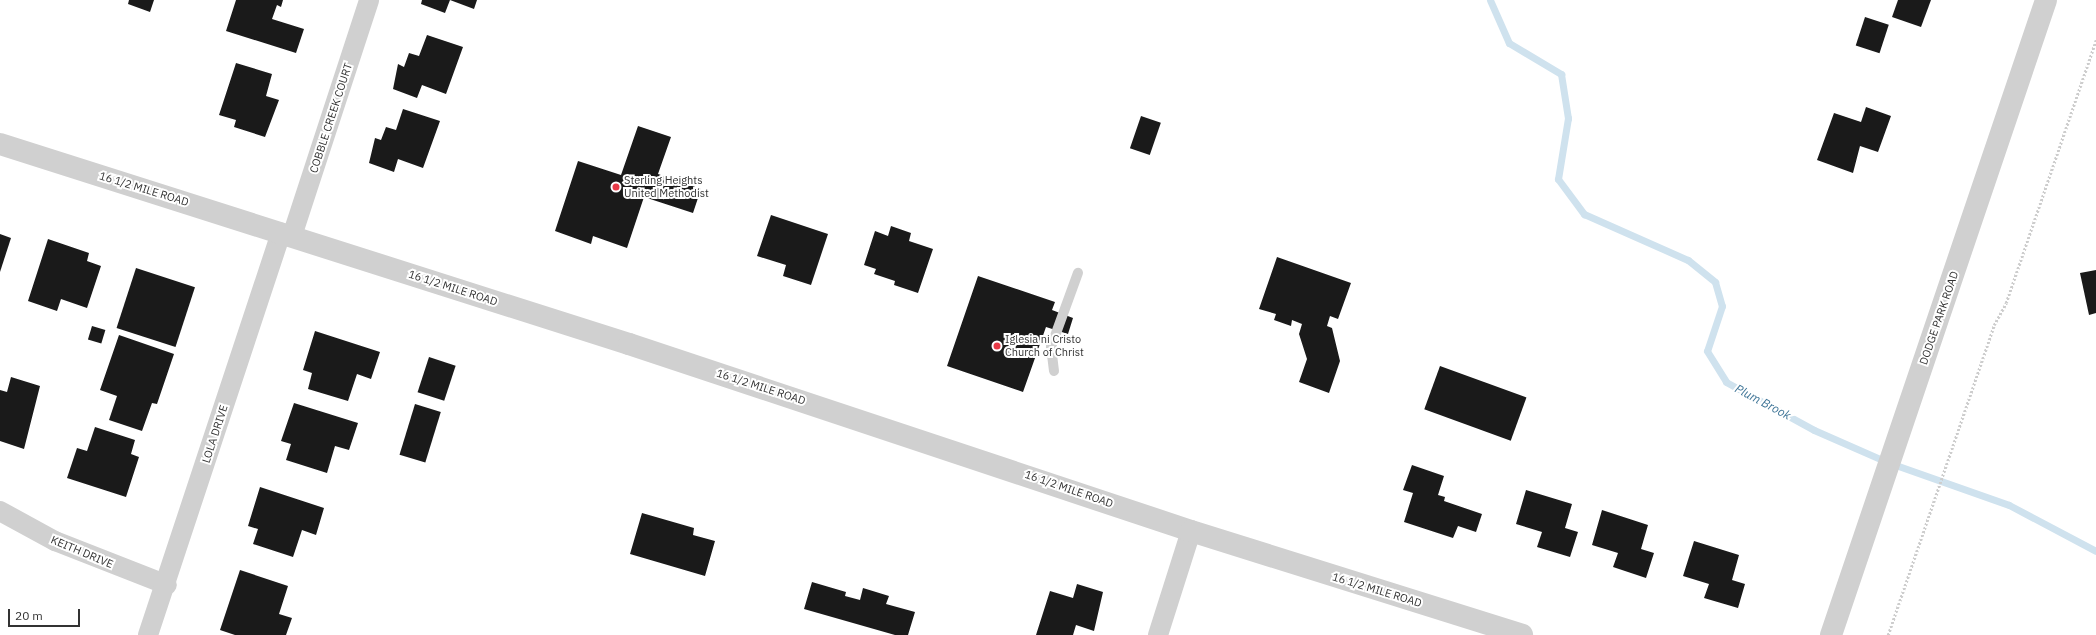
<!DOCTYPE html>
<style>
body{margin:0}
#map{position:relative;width:2096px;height:635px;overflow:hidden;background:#fff;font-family:"IBM Plex Sans",sans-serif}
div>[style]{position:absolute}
.stream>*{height:7px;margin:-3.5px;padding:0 3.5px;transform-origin:3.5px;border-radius:3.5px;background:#cfe2ee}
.building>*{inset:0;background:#1a1a1a;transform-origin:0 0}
.path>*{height:2.5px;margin-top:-1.25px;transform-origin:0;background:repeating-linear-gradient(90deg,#cdcdcd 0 2px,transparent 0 4px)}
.service>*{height:10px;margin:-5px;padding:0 5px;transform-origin:5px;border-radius:5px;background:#d0d0d0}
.minor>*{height:20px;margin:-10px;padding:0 10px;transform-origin:10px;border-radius:10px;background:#d0d0d0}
.tertiary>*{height:22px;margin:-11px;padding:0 11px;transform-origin:11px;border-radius:11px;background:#d0d0d0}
.dots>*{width:11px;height:11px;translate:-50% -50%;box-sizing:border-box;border:2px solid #fff;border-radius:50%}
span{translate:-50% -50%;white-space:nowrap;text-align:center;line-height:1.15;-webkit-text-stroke:4px #fff;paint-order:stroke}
.street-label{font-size:11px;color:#333}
.poi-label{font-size:11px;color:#333}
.left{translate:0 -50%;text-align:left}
.water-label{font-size:12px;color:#3f7597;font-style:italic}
.scale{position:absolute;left:8px;top:609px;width:72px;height:18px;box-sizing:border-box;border:2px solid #333;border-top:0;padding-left:5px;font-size:12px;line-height:14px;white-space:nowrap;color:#333;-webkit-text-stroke:3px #fff;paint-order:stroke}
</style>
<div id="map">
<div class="stream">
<div style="left:1490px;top:0;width:47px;rotate:66.2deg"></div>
<div style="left:1509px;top:43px;width:61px;rotate:30.8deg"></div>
<div style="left:1561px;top:74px;width:45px;rotate:81deg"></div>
<div style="left:1568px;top:118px;width:62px;rotate:99.3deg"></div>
<div style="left:1558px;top:179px;width:44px;rotate:53.4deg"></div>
<div style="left:1584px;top:214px;width:114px;rotate:23.9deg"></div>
<div style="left:1688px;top:260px;width:35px;rotate:39deg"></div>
<div style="left:1715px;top:282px;width:25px;rotate:74deg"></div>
<div style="left:1722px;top:306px;width:47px;rotate:108.4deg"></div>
<div style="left:1707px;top:351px;width:36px;rotate:58deg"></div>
<div style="left:1726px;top:382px;width:100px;rotate:28.6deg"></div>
<div style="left:1814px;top:430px;width:80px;rotate:23.7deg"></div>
<div style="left:1887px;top:462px;width:129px;rotate:19.4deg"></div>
<div style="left:2009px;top:505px;width:98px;rotate:27.9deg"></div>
</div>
<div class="building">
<div style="clip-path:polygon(129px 0,154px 0,150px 12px,128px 4px)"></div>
<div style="clip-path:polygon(236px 0,283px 0,281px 7px,277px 5px,272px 19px,304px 29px,296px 53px,226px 31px)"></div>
<div style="clip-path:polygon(422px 0,450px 0,445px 13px,421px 4px)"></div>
<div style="clip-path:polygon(450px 0,477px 0,474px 9px)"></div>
<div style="clip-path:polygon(1898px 0,1931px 0,1921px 27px,1892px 17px)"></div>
<div style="left:1865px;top:17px;width:25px;height:30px;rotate:18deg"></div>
<div style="clip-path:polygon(427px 35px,463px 47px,446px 94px,422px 85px,417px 98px,393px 89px,398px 64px,404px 67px,409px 53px,419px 56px)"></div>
<div style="clip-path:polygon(236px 63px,272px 74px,266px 96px,279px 100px,265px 137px,234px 127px,236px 120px,219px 115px)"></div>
<div style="clip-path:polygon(1866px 107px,1891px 116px,1878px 152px,1860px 146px,1853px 173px,1817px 160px,1834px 113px,1861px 122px)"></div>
<div style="clip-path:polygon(403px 109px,440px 121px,423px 168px,398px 159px,394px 172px,369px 163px,375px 138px,381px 140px,386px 127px,396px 130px)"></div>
<div style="left:1141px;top:116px;width:21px;height:34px;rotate:19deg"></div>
<div style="clip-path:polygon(638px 126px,671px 137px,658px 174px,701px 189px,693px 213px,644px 197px,627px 248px,593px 236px,591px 244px,555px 231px,578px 161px,621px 175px)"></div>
<div style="clip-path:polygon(771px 215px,828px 234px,811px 285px,783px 276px,786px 265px,757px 256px)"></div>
<div style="clip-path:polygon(891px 226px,911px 233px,909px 241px,933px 249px,918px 293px,894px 285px,895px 281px,874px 274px,876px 269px,864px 265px,875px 231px,888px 236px)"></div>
<div style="clip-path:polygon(0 234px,11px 238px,0 272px)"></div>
<div style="clip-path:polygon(48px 239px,89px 253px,87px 261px,101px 266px,87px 308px,61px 299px,57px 311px,28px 301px)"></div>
<div style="clip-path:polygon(1277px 257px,1351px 283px,1338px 319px,1330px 316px,1327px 326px,1332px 328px,1340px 361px,1329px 393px,1299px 382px,1307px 359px,1299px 334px,1302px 324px,1292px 320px,1291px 326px,1274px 320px,1276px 314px,1259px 309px)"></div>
<div style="left:136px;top:268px;width:62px;height:63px;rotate:18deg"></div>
<div style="clip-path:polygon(2096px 270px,2096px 313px,2089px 315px,2080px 273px)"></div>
<div style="clip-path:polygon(978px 276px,1055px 302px,1052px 310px,1073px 318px,1068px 334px,1046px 327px,1023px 392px,947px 366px)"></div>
<div style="left:92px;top:326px;width:14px;height:14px;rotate:17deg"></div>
<div style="clip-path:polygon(315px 331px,380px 352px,371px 379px,357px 374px,348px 401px,308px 389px,312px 373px,303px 370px)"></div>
<div style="clip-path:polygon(119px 335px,174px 354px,157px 404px,152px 403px,142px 431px,109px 420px,117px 396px,100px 390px)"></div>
<div style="left:429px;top:357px;width:28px;height:37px;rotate:18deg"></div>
<div style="left:1440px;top:366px;width:92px;height:46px;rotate:20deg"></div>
<div style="clip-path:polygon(11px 377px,40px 386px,24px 449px,0 441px,0 390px,7px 392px)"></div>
<div style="clip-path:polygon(294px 403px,358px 423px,349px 450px,335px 446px,327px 473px,286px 460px,291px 444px,281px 441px)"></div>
<div style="left:415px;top:404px;width:27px;height:53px;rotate:17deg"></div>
<div style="clip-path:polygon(95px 427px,135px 440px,131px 454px,139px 457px,126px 497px,67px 478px,77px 448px,87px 451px)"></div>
<div style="clip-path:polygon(1412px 465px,1444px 476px,1438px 495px,1445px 497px,1444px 501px,1482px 514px,1476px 532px,1458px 526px,1453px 538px,1404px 522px,1413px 493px,1403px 490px)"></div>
<div style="clip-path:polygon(260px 487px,324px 508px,316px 535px,302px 530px,293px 557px,253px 544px,258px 529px,248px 526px)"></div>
<div style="clip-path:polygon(1526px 490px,1572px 504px,1565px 528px,1578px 532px,1570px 557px,1537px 547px,1542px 532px,1516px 524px)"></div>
<div style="clip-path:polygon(1602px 510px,1648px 525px,1641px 549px,1654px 553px,1646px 578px,1613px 567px,1618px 553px,1592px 545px)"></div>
<div style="clip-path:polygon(642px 513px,694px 528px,693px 535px,715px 541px,705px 576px,630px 554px)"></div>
<div style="clip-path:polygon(1694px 541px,1739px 555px,1732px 580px,1745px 584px,1738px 608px,1704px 598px,1709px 584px,1683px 576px)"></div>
<div style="clip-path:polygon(240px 570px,288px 586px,279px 614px,292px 618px,286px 635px,235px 635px,220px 630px)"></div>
<div style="clip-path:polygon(812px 582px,846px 592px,845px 596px,860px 600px,863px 588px,889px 596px,886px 604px,915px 612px,908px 635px,895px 635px,804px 609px)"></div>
<div style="clip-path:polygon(1077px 584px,1103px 592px,1094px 631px,1076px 625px,1073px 635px,1036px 635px,1050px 591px,1073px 598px)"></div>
</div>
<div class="path">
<div style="left:1888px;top:635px;width:328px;rotate:-71.1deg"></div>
<div style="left:1994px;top:325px;width:25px;rotate:-61deg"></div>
<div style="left:2006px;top:303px;width:278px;rotate:-71.1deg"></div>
</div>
<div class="service">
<div style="left:1054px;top:371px;width:24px;rotate:-97deg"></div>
<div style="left:1051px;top:347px;width:79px;rotate:-70deg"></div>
</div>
<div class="minor">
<div style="left:292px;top:236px;width:248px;rotate:-71.9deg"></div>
<div style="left:0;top:511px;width:63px;rotate:28.6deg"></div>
<div style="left:55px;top:541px;width:120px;rotate:21.4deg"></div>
<div style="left:148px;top:635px;width:424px;rotate:-71.7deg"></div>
<div style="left:1158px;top:635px;width:109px;rotate:-72.4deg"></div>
</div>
<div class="tertiary">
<div style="left:0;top:144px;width:660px;rotate:17.64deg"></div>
<div style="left:629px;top:344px;width:592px;rotate:18.4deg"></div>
<div style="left:1191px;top:531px;width:347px;rotate:17.4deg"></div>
<div style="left:1831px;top:635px;width:670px;rotate:-71.29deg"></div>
</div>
<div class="dots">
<div style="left:616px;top:187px;background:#e63946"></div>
<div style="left:997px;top:346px;background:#e63946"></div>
</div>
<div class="street-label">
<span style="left:331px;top:118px;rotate:-72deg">COBBLE CREEK COURT</span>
<span style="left:144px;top:189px;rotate:17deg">16 1/2 MILE ROAD</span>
<span style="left:453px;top:288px;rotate:18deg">16 1/2 MILE ROAD</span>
<span style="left:1939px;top:318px;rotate:-71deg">DODGE PARK ROAD</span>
<span style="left:761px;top:387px;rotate:18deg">16 1/2 MILE ROAD</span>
<span style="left:215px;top:434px;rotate:-72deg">LOLA DRIVE</span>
<span style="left:1069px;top:489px;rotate:19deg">16 1/2 MILE ROAD</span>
<span style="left:82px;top:552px;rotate:23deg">KEITH DRIVE</span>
<span style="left:1377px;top:590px;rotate:17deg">16 1/2 MILE ROAD</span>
</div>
<div class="poi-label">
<span class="left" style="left:624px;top:187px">Sterling Heights<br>United Methodist</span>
<span class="left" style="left:1005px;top:346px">Iglesia ni Cristo<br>Church of Christ</span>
</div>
<div class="water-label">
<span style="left:1763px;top:402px;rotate:28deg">Plum Brook</span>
</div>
<div class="scale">20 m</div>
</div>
